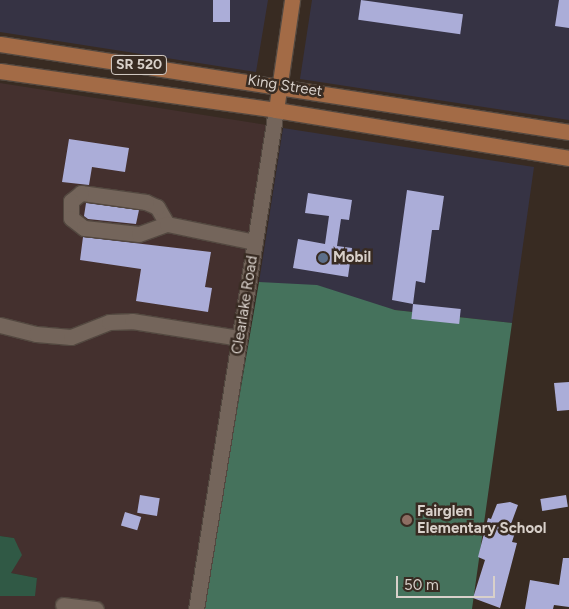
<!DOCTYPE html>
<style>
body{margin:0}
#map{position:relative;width:569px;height:609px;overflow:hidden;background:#382b22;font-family:Figtree,sans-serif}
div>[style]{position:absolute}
.commercial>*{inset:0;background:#363344}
.industrial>*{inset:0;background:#44302e}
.green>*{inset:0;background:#305945}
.forest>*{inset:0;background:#45725c}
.building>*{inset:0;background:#abadd8;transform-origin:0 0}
.roads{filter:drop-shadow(1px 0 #534840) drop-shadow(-1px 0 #534840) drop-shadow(0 1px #534840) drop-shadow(0 -1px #534840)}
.minor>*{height:15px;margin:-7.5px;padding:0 7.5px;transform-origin:7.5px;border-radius:7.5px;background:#74655b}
.major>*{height:15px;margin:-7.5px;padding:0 7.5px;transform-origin:7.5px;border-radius:7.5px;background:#a36b46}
.dots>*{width:14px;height:14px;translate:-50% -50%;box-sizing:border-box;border:2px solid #382b22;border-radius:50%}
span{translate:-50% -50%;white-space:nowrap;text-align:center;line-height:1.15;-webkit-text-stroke:5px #382b22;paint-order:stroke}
.shield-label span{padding:1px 4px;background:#382b22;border:1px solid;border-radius:4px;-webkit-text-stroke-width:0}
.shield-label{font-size:14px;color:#d8d0ca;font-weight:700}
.street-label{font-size:15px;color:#d8d0ca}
.poi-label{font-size:15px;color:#d8d0ca;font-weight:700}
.left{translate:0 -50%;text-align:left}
.scale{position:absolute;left:396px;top:576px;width:99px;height:22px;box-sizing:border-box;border:2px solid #d8d0ca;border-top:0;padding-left:6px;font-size:15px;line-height:18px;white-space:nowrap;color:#d8d0ca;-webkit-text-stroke:4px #382b22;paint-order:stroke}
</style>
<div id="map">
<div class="commercial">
<div style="clip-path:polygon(0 0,268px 0,256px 72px,0 32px)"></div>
<div style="clip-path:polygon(312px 0,569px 0,569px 120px,300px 79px)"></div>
<div style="clip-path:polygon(283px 128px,534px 167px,512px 323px,395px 310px,259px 282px)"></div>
</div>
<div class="industrial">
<div style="clip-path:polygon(0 83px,267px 125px,189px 609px,0 609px,0 596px,34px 596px,37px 578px,11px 573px,14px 538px,0 536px)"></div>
</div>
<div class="green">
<div style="clip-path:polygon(0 536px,14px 538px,22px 555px,11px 573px,37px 578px,35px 596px,0 596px)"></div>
</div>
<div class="forest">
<div style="clip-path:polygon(259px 282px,317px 285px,395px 310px,512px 323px,472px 609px,203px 609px)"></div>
</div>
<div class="building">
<div style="left:213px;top:0;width:17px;height:22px"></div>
<div style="left:361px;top:0;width:103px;height:20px;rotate:8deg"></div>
<div style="clip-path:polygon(559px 0,569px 0,569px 28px,555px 26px)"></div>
<div style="clip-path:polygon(69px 139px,129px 148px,125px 172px,92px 167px,89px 185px,62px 182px)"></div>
<div style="clip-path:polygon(407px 190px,444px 196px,439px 230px,432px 230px,425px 283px,416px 281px,413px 304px,392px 300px)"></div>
<div style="clip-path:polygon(308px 193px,352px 200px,349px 220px,341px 219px,337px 246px,352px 248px,348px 277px,293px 268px,298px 239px,325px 244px,329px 216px,305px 213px)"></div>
<div style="clip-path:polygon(86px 203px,139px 210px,136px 224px,88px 219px,84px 216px)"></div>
<div style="clip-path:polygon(83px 237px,211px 252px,205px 287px,212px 288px,208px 312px,136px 301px,141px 269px,80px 260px)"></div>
<div style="left:413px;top:304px;width:48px;height:15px;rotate:6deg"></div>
<div style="clip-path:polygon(569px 382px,569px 410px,557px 411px,554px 383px)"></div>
<div style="left:140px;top:495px;width:20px;height:18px;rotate:9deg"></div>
<div style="left:566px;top:495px;width:12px;height:26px;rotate:81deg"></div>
<div style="clip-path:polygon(510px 502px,518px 505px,511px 524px,517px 526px,512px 542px,517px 543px,500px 608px,473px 598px,485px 560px,478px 557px,488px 518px,491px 519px,497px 504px)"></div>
<div style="left:125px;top:512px;width:17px;height:14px;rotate:17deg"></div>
<div style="clip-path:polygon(563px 558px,569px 558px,569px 607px,554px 605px,553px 609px,525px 609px,530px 580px,559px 585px)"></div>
</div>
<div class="roads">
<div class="minor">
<div style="left:167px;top:224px;width:20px;rotate:-120deg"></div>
<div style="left:157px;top:207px;width:12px;rotate:-156deg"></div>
<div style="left:146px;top:202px;width:66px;rotate:-172.1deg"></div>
<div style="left:81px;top:193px;width:13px;rotate:141deg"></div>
<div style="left:71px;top:201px;width:17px;rotate:90deg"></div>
<div style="left:71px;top:218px;width:16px;rotate:38deg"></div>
<div style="left:84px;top:228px;width:55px;rotate:6.2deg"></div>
<div style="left:139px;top:234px;width:30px;rotate:-20deg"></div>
<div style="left:167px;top:224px;width:90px;rotate:11.6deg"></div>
<div style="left:0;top:325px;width:37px;rotate:14deg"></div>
<div style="left:36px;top:334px;width:35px;rotate:5deg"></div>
<div style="left:71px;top:337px;width:41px;rotate:-21.5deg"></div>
<div style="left:109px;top:322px;width:23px;rotate:-2deg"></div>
<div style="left:132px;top:321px;width:108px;rotate:9deg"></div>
<div style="left:63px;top:605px;width:33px;rotate:7deg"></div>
<div style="left:196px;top:609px;width:505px;rotate:-80.89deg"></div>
</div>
<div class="major">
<div style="left:0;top:44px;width:576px;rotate:8.79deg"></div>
<div style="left:0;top:71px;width:279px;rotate:8deg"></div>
<div style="left:276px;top:110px;width:297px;rotate:9.3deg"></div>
<div style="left:276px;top:110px;width:111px;rotate:-81.7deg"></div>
</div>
</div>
<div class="dots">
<div style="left:323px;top:258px;background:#5c6f8a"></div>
<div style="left:407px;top:520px;background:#8d6e63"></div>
</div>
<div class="shield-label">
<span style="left:139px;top:65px">SR 520</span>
</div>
<div class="street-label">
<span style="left:285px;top:86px;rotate:9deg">King Street</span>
<span style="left:245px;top:305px;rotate:-81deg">Clearlake Road</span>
</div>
<div class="poi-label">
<span class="left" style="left:333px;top:258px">Mobil</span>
<span class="left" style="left:417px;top:520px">Fairglen<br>Elementary School</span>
</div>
<div class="scale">50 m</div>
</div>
